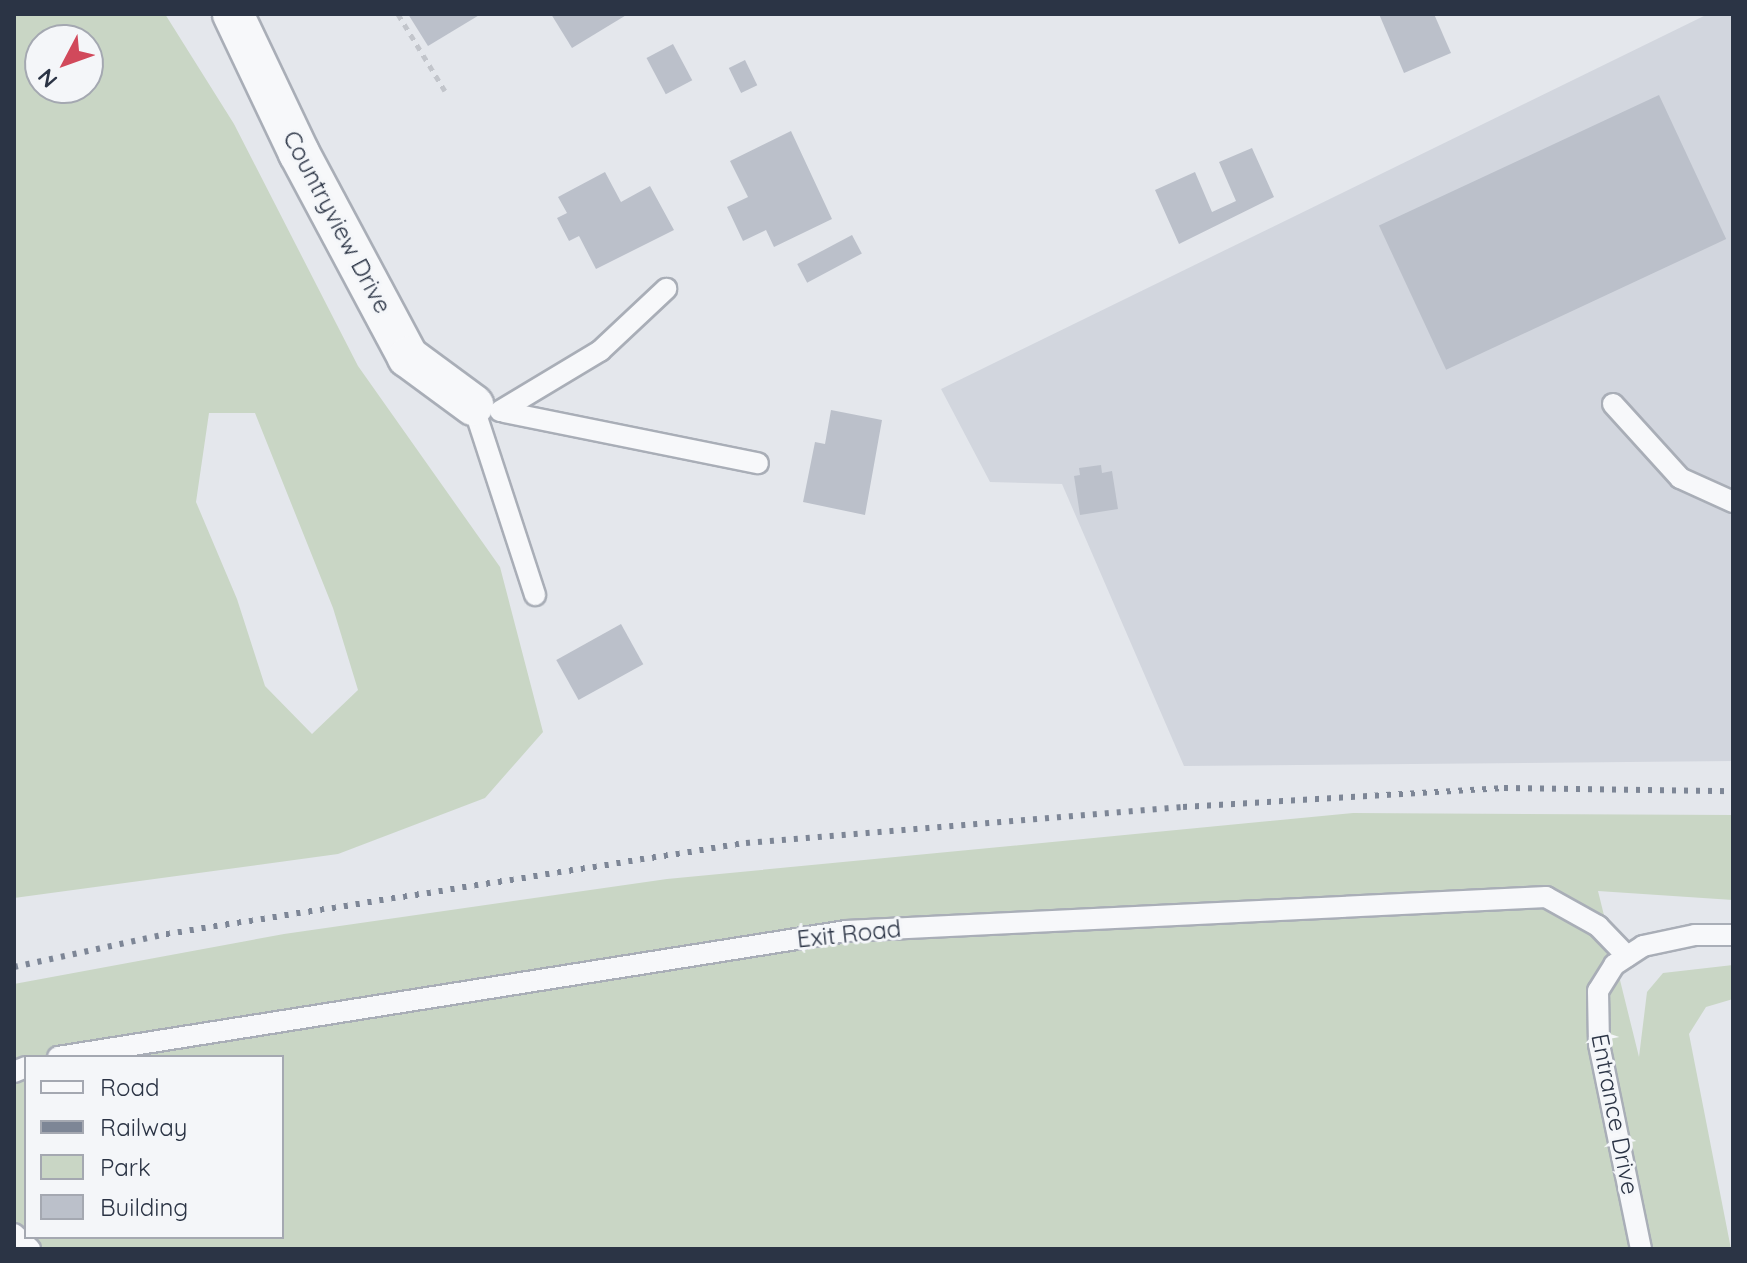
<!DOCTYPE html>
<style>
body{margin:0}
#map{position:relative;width:1747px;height:1263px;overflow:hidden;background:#e4e7ec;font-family:Quicksand,sans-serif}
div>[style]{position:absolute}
.built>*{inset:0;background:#d2d6de}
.green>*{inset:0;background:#c9d6c5}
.building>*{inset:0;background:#bbc0ca;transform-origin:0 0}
.path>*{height:5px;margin-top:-2.5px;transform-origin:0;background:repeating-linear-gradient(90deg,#c2c5cb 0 6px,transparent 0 12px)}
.roads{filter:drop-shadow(2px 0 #a9aeb7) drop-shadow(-2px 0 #a9aeb7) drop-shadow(0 2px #a9aeb7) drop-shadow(0 -2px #a9aeb7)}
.service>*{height:20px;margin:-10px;padding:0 10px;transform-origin:10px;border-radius:10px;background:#f7f8fa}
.minor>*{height:40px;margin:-20px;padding:0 20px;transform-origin:20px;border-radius:20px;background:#f7f8fa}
.rail>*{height:6px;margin-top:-3px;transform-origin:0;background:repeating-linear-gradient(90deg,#7d8696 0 4px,transparent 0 12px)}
span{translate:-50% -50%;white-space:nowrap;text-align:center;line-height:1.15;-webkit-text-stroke:6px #f4f6f9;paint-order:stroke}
.street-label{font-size:24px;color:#2b3445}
.frame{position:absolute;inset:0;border:16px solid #2b3445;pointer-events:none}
.legend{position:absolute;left:24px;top:1055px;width:260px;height:184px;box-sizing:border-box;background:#f4f6f9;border:2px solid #a4a8b1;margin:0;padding:10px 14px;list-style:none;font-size:24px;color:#2b3445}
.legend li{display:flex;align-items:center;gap:16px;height:40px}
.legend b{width:40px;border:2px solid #a4a8b1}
.north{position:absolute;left:24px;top:24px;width:80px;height:80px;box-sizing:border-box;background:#f4f6f9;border:2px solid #a4a8b1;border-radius:50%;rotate:229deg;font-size:22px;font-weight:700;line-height:32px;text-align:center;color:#2b3445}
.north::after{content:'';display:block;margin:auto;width:28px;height:36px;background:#d1495b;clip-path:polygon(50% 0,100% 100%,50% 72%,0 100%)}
</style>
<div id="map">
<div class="built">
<div style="clip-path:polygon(1708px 14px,1733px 14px,1733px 761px,1184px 766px,1062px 484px,990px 482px,941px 389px)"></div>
</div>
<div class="green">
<div style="clip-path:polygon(evenodd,14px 14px,165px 14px,234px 124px,358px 366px,500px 567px,543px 732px,485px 798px,338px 854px,14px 898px,14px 14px,40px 40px,88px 40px,88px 88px,40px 88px,40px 40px,14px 14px,209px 413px,255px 413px,333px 608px,358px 690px,312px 734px,265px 686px,237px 599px,196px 502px,209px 413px)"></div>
<div style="clip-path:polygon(evenodd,1353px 813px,1733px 815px,1733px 900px,1598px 891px,1639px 1057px,1647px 992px,1663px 973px,1733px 965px,1733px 999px,1706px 1007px,1689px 1034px,1731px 1249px,14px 1249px,14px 984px,284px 934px,667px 879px,1353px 813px,26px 1057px,282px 1057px,282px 1237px,26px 1237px,26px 1057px)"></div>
</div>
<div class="building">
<div style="clip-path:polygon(408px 14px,481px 14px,428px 46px)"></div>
<div style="clip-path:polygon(551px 14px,628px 14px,572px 48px)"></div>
<div style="clip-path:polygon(1379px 14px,1434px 14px,1451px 53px,1404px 73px)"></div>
<div style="left:673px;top:44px;width:41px;height:30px;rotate:62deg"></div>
<div style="left:745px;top:60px;width:28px;height:18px;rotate:64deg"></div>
<div style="left:1659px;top:95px;width:159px;height:309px;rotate:65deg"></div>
<div style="clip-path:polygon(791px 131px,832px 219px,774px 247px,766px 230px,743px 241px,727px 207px,748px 197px,730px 161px)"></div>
<div style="clip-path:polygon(1252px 148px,1274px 197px,1179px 244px,1155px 190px,1195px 172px,1212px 212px,1236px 201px,1219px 162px)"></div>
<div style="clip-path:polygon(605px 172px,621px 202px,650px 186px,674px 230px,596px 269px,579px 236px,569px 241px,557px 218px,567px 213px,558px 197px)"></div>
<div style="left:852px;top:235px;width:21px;height:62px;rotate:62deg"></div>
<div style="clip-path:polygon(831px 410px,882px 420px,865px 515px,803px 502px,815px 442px,825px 444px)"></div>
<div style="clip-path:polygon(1101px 465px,1102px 473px,1112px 471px,1118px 509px,1080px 515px,1074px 476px,1080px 475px,1079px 468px)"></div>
<div style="left:621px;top:624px;width:46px;height:74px;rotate:61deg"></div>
</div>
<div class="path">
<div style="left:398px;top:14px;width:90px;rotate:58.6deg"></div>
</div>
<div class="roads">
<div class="service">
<div style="left:1613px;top:404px;width:100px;rotate:47.8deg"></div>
<div style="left:1680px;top:478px;width:58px;rotate:24.4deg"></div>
<div style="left:473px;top:405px;width:200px;rotate:71.9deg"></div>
<div style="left:500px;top:411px;width:117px;rotate:-31deg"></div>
<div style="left:600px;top:351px;width:91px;rotate:-43.2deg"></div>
<div style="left:504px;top:412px;width:259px;rotate:11.4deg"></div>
<div style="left:58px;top:1057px;width:798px;rotate:-9.08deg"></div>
<div style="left:846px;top:931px;width:701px;rotate:-2.78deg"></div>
<div style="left:1546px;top:897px;width:60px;rotate:29.1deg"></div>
<div style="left:1598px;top:926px;width:42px;rotate:46deg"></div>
<div style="left:14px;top:1072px;width:13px;rotate:-23deg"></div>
<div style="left:14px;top:1234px;width:22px;rotate:43deg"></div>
<div style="left:1641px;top:1249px;width:209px;rotate:-101.6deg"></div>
<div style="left:1599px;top:1044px;width:53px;rotate:-91.1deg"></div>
<div style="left:1598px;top:991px;width:31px;rotate:-58deg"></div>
<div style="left:1614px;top:965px;width:35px;rotate:-33deg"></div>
<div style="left:1643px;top:946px;width:53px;rotate:-11.9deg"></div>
<div style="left:1695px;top:935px;width:38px"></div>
</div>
<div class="minor">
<div style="left:233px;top:14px;width:154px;rotate:64.6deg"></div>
<div style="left:299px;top:153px;width:231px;rotate:61.9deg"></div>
<div style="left:408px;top:357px;width:81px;rotate:36.4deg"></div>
</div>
</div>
<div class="rail">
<div style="left:14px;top:967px;width:156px;rotate:-12.2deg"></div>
<div style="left:166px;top:934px;width:587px;rotate:-8.92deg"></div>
<div style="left:746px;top:843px;width:438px;rotate:-4.7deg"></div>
<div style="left:1183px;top:807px;width:322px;rotate:-3.4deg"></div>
<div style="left:1504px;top:788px;width:229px;rotate:0.8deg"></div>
</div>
<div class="street-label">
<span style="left:337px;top:222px;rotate:62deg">Countryview Drive</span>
<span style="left:849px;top:934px;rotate:-6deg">Exit Road</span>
<span style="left:1615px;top:1114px;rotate:79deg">Entrance Drive</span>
</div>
<div class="frame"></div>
<ul class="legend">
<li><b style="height:10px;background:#f7f8fa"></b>Road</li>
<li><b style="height:10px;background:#7d8696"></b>Railway</li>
<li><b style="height:22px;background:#c9d6c5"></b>Park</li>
<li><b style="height:22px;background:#bbc0ca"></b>Building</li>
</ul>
<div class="north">N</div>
</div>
